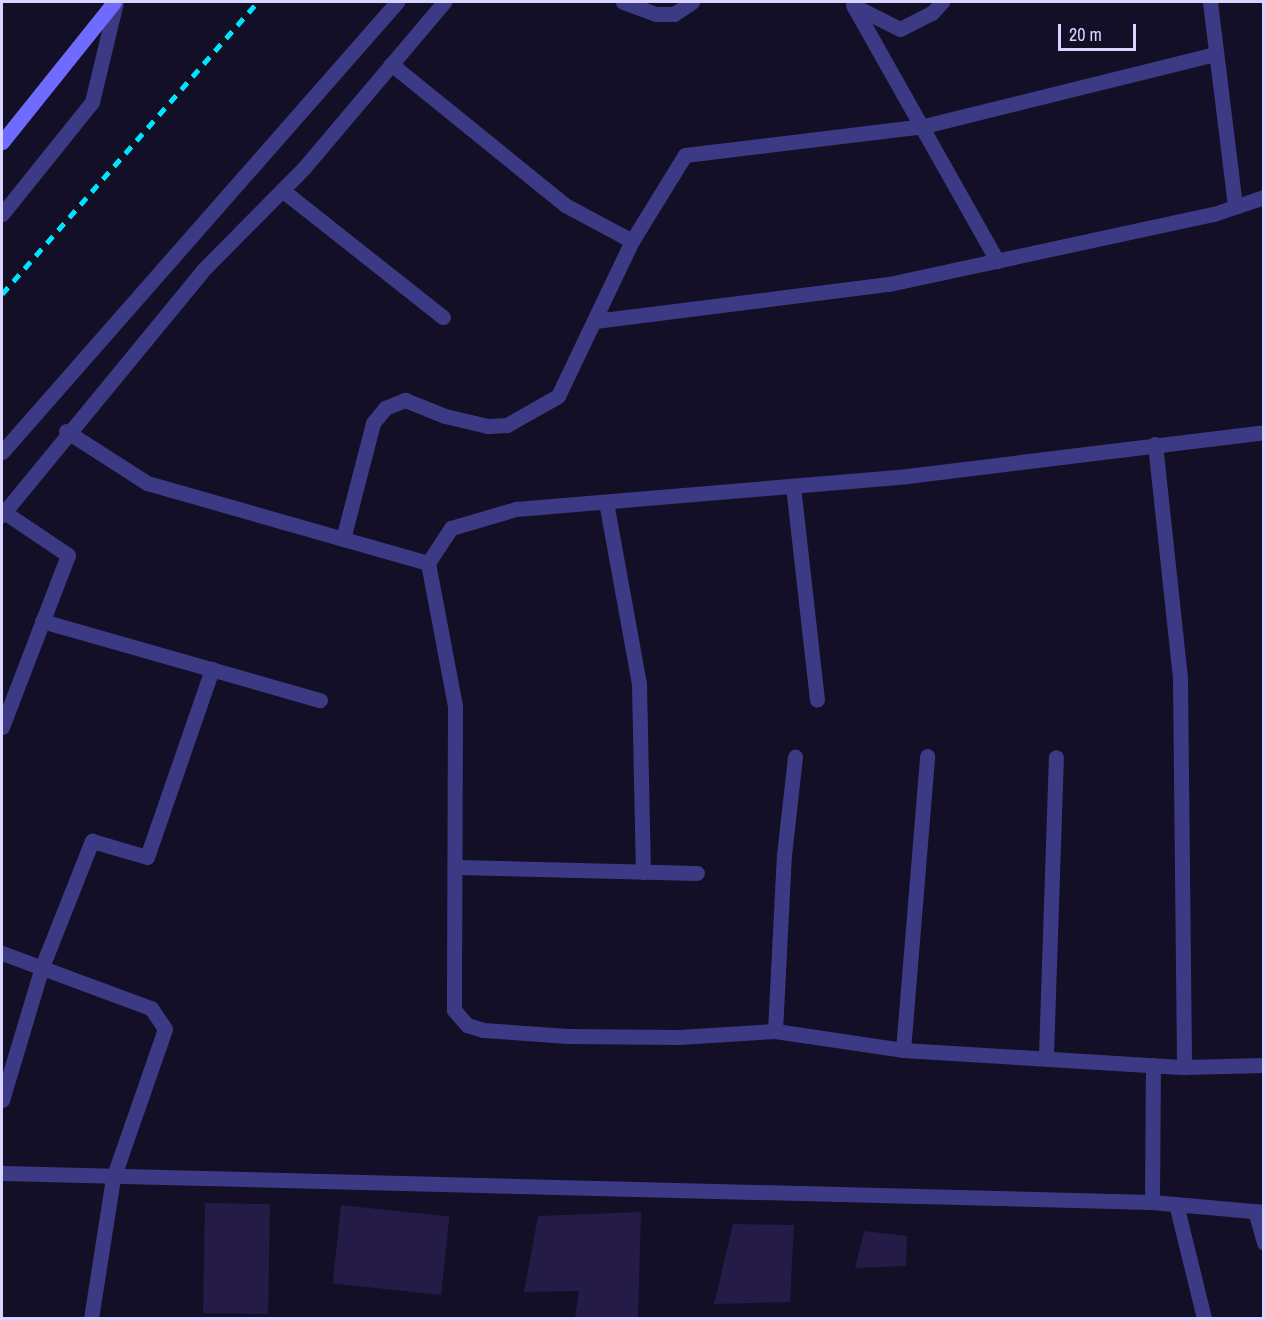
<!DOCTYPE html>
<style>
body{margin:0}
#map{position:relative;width:1265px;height:1320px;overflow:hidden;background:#130f26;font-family:"Archivo Narrow",sans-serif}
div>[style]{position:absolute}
.building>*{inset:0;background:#241b47;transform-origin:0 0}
.minor>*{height:15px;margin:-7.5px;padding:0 7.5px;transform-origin:7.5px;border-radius:7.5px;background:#3d3a85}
.tertiary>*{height:15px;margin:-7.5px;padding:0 7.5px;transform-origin:7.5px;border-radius:7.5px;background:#3d3a85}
.secondary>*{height:15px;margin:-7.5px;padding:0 7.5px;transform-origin:7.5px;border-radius:7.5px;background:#6f6bff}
.rail>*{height:4.5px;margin-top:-2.25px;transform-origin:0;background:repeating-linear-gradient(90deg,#00e5ff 0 9px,transparent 0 17px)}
span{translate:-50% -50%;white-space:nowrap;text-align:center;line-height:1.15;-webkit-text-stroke:6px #130f26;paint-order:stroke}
.frame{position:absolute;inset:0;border:3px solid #d9d4ff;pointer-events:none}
.scale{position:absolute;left:1058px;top:24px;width:78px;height:27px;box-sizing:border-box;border:3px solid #d9d4ff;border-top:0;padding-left:8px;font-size:18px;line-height:21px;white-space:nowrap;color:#d9d4ff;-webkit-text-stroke:4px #130f26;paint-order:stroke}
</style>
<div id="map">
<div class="building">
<div style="left:205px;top:1203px;width:65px;height:110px;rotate:1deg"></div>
<div style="left:341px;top:1205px;width:109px;height:79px;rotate:6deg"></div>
<div style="clip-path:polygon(641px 1212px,638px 1318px,575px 1318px,579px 1291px,524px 1292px,538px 1216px)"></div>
<div style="clip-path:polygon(733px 1224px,794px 1225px,790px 1302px,714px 1304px)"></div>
<div style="clip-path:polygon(864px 1231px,907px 1236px,906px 1266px,855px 1268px)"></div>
</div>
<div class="minor">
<div style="left:623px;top:2px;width:35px;rotate:20deg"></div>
<div style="left:656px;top:14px;width:18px"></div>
<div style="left:674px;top:14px;width:22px;rotate:-34deg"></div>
<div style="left:1210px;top:2px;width:206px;rotate:83deg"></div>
<div style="left:853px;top:5px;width:294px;rotate:60.6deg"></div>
<div style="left:854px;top:6px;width:51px;rotate:26.6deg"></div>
<div style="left:900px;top:29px;width:36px;rotate:-27deg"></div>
<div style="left:932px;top:13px;width:15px;rotate:-48deg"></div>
<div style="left:391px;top:64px;width:224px;rotate:39deg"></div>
<div style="left:565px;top:205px;width:76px;rotate:28.2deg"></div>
<div style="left:282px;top:190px;width:205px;rotate:38.3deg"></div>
<div style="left:595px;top:321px;width:296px;rotate:-7.2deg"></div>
<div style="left:889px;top:284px;width:332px;rotate:-12.2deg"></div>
<div style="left:1214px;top:214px;width:53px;rotate:-18.8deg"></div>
<div style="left:66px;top:431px;width:96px;rotate:32.7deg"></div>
<div style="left:147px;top:483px;width:292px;rotate:15.9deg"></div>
<div style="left:428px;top:563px;width:146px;rotate:79.3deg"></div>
<div style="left:455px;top:706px;width:304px;rotate:90.2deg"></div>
<div style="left:454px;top:1010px;width:20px;rotate:49deg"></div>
<div style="left:467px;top:1025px;width:17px;rotate:17deg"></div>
<div style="left:483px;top:1030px;width:85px;rotate:4deg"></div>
<div style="left:568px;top:1036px;width:111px;rotate:0.5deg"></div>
<div style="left:679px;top:1037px;width:96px;rotate:-3.6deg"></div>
<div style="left:775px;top:1031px;width:129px;rotate:8.4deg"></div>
<div style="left:903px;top:1050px;width:282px;rotate:3.5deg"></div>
<div style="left:1184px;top:1067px;width:80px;rotate:-1.4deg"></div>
<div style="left:1155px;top:444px;width:236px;rotate:83.9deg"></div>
<div style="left:1180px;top:679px;width:388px;rotate:89.4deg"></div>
<div style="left:793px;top:486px;width:215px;rotate:83.6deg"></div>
<div style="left:606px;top:502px;width:185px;rotate:79.7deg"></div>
<div style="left:639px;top:684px;width:188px;rotate:88.8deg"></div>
<div style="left:343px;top:539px;width:120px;rotate:-75.5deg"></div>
<div style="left:373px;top:423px;width:19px;rotate:-51deg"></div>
<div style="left:385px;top:408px;width:22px;rotate:-22deg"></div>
<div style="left:405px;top:400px;width:43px;rotate:21.8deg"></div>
<div style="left:445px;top:416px;width:44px;rotate:13.1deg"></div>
<div style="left:488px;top:426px;width:19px;rotate:-3deg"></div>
<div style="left:507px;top:425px;width:59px;rotate:-29.6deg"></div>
<div style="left:558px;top:396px;width:172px;rotate:-64.5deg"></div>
<div style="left:632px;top:241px;width:101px;rotate:-58.4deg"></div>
<div style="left:685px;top:155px;width:241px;rotate:-6.9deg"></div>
<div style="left:924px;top:126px;width:301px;rotate:-13.9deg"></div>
<div style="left:428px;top:563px;width:42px;rotate:-56.7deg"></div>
<div style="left:451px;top:528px;width:68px;rotate:-16.3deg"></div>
<div style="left:516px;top:509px;width:392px;rotate:-4.8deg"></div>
<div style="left:907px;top:476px;width:360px;rotate:-7deg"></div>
<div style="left:42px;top:621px;width:289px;rotate:15.9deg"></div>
<div style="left:2px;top:727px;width:184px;rotate:-69deg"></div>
<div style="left:68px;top:555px;width:77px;rotate:-146.1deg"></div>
<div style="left:455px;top:867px;width:242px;rotate:1.4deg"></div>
<div style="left:2px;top:953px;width:159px;rotate:20.3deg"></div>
<div style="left:151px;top:1008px;width:25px;rotate:56deg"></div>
<div style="left:165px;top:1029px;width:158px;rotate:109.2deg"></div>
<div style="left:113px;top:1178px;width:142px;rotate:98.9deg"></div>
<div style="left:775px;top:1031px;width:176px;rotate:-87.1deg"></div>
<div style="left:784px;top:855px;width:99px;rotate:-83.6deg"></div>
<div style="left:903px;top:1050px;width:295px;rotate:-85.3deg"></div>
<div style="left:1046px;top:1055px;width:298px;rotate:-88.1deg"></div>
<div style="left:2px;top:1100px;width:139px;rotate:-73.3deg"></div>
<div style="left:42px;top:967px;width:136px;rotate:-68.4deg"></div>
<div style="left:92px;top:841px;width:57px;rotate:16.2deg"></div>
<div style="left:147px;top:857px;width:199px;rotate:-70.9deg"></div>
<div style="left:2px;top:1173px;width:1150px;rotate:1.44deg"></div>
<div style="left:1152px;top:1202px;width:112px;rotate:5.1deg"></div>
<div style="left:1152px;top:1202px;width:137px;rotate:-89.6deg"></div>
<div style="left:1176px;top:1204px;width:117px;rotate:76.2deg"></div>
<div style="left:1255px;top:1211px;width:33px;rotate:74deg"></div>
</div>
<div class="tertiary">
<div style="left:2px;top:214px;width:144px;rotate:-51.2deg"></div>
<div style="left:92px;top:102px;width:103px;rotate:-76.5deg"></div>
<div style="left:2px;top:452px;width:599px;rotate:-48.72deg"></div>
<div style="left:2px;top:515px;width:317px;rotate:-50.6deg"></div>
<div style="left:203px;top:270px;width:142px;rotate:-45.3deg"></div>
<div style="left:303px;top:169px;width:219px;rotate:-49.8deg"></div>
</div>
<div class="secondary">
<div style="left:2px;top:142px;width:179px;rotate:-51.3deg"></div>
</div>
<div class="rail">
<div style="left:2px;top:294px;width:388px;rotate:-48.8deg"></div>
</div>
<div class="frame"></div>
<div class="scale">20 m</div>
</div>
